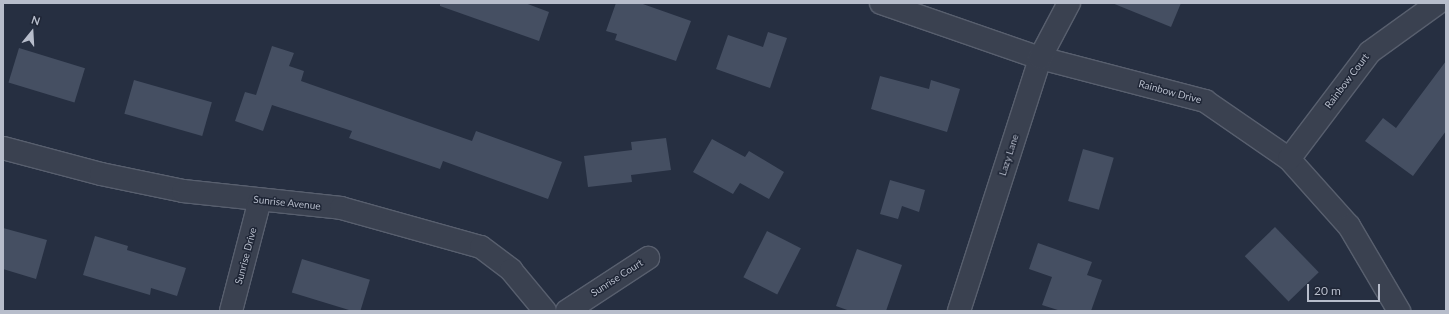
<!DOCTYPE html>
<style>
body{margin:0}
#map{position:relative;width:1449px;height:314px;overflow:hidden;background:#262f41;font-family:Lato,sans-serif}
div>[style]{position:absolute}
.building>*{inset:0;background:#454f62;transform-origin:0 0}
.roads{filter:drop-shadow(1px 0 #585f6e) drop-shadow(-1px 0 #585f6e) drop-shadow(0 1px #585f6e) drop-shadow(0 -1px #585f6e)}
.minor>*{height:22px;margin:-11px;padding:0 11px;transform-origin:11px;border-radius:11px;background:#3a4150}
span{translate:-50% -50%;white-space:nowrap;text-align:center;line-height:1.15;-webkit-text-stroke:3px #1f2636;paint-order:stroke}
.street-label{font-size:10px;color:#b7bdcb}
.frame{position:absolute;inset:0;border:4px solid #b7bdcb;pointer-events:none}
.north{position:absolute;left:12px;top:12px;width:40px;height:40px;-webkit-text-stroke:3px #1f2636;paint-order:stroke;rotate:18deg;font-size:11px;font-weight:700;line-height:16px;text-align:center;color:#b7bdcb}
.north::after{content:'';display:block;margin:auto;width:14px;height:18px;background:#b7bdcb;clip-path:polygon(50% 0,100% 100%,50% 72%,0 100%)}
.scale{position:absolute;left:1307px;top:284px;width:73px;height:18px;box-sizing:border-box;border:2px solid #b7bdcb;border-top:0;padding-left:5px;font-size:12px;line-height:14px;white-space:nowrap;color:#b7bdcb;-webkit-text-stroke:3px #1f2636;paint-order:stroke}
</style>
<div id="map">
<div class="building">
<div style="clip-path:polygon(440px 3px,525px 3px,549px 12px,539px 41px,440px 6px)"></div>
<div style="clip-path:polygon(616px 3px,640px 3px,691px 21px,676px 61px,615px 40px,617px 34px,606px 31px)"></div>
<div style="clip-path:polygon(1112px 3px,1181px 3px,1171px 27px)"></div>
<div style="clip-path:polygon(768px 32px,787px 38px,770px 88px,716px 69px,728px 35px,763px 47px)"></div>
<div style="clip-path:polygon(272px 46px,294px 53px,289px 66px,304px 71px,301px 81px,472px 141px,476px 131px,562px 162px,548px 199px,443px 161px,440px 169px,349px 138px,352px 131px,272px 105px,263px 131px,235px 121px,245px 92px,256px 95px)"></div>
<div style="left:19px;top:48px;width:69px;height:36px;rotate:17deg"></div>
<div style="clip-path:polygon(1446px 61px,1446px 131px,1413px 176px,1365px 141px,1383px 118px,1396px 128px)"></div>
<div style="clip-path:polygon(880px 76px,929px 89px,931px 80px,960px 89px,947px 132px,871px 109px)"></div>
<div style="left:134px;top:80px;width:81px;height:35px;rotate:16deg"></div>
<div style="clip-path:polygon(666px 138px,671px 170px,631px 175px,632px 182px,588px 187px,584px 156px,632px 150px,631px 142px)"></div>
<div style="clip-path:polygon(712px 139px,745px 157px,749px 151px,784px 172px,769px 199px,740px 183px,733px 194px,693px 172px)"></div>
<div style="left:1083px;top:149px;width:32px;height:54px;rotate:16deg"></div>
<div style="clip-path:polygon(890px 180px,925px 190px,919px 212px,902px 206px,898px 219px,880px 214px)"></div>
<div style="left:1275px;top:227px;width:63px;height:42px;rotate:46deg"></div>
<div style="clip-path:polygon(3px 228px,47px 240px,36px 279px,3px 269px)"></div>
<div style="left:767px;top:231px;width:38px;height:52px;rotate:27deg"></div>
<div style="clip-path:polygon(95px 236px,128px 246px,127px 250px,186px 268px,177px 296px,151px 288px,150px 295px,83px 275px)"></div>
<div style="clip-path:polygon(1038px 243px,1092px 262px,1087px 275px,1102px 280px,1091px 311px,1061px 311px,1042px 305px,1052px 277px,1029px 269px)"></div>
<div style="clip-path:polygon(857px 249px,902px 265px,886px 311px,850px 311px,836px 306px)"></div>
<div style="left:302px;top:259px;width:71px;height:35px;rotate:17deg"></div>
</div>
<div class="roads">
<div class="minor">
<div style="left:881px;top:3px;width:168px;rotate:19.1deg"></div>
<div style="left:1040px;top:58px;width:171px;rotate:14.6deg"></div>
<div style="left:1205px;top:101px;width:102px;rotate:34.6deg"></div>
<div style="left:1289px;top:159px;width:90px;rotate:48.2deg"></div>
<div style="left:1349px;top:226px;width:99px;rotate:59.5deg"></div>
<div style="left:3px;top:148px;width:101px;rotate:14.9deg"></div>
<div style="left:101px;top:174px;width:84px;rotate:11.7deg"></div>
<div style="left:183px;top:191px;width:159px;rotate:6.1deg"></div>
<div style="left:341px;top:208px;width:145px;rotate:15.6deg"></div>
<div style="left:481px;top:247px;width:38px;rotate:37deg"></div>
<div style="left:511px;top:270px;width:53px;rotate:50.3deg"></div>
<div style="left:1289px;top:159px;width:134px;rotate:-52.9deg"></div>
<div style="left:1370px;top:52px;width:84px;rotate:-35.8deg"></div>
<div style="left:231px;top:311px;width:115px;rotate:-75.4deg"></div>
<div style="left:567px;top:311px;width:97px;rotate:-33.2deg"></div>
<div style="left:959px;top:311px;width:266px;rotate:-72.2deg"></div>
<div style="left:1040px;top:58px;width:62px;rotate:-62.2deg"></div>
</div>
</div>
<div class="street-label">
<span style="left:1347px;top:81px;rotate:-53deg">Rainbow Court</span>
<span style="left:1170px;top:92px;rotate:15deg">Rainbow Drive</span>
<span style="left:1009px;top:155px;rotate:-72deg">Lazy Lane</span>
<span style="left:287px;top:203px;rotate:6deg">Sunrise Avenue</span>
<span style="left:246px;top:256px;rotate:-75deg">Sunrise Drive</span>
<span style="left:617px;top:278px;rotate:-33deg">Sunrise Court</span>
</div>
<div class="frame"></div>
<div class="north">N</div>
<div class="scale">20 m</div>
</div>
